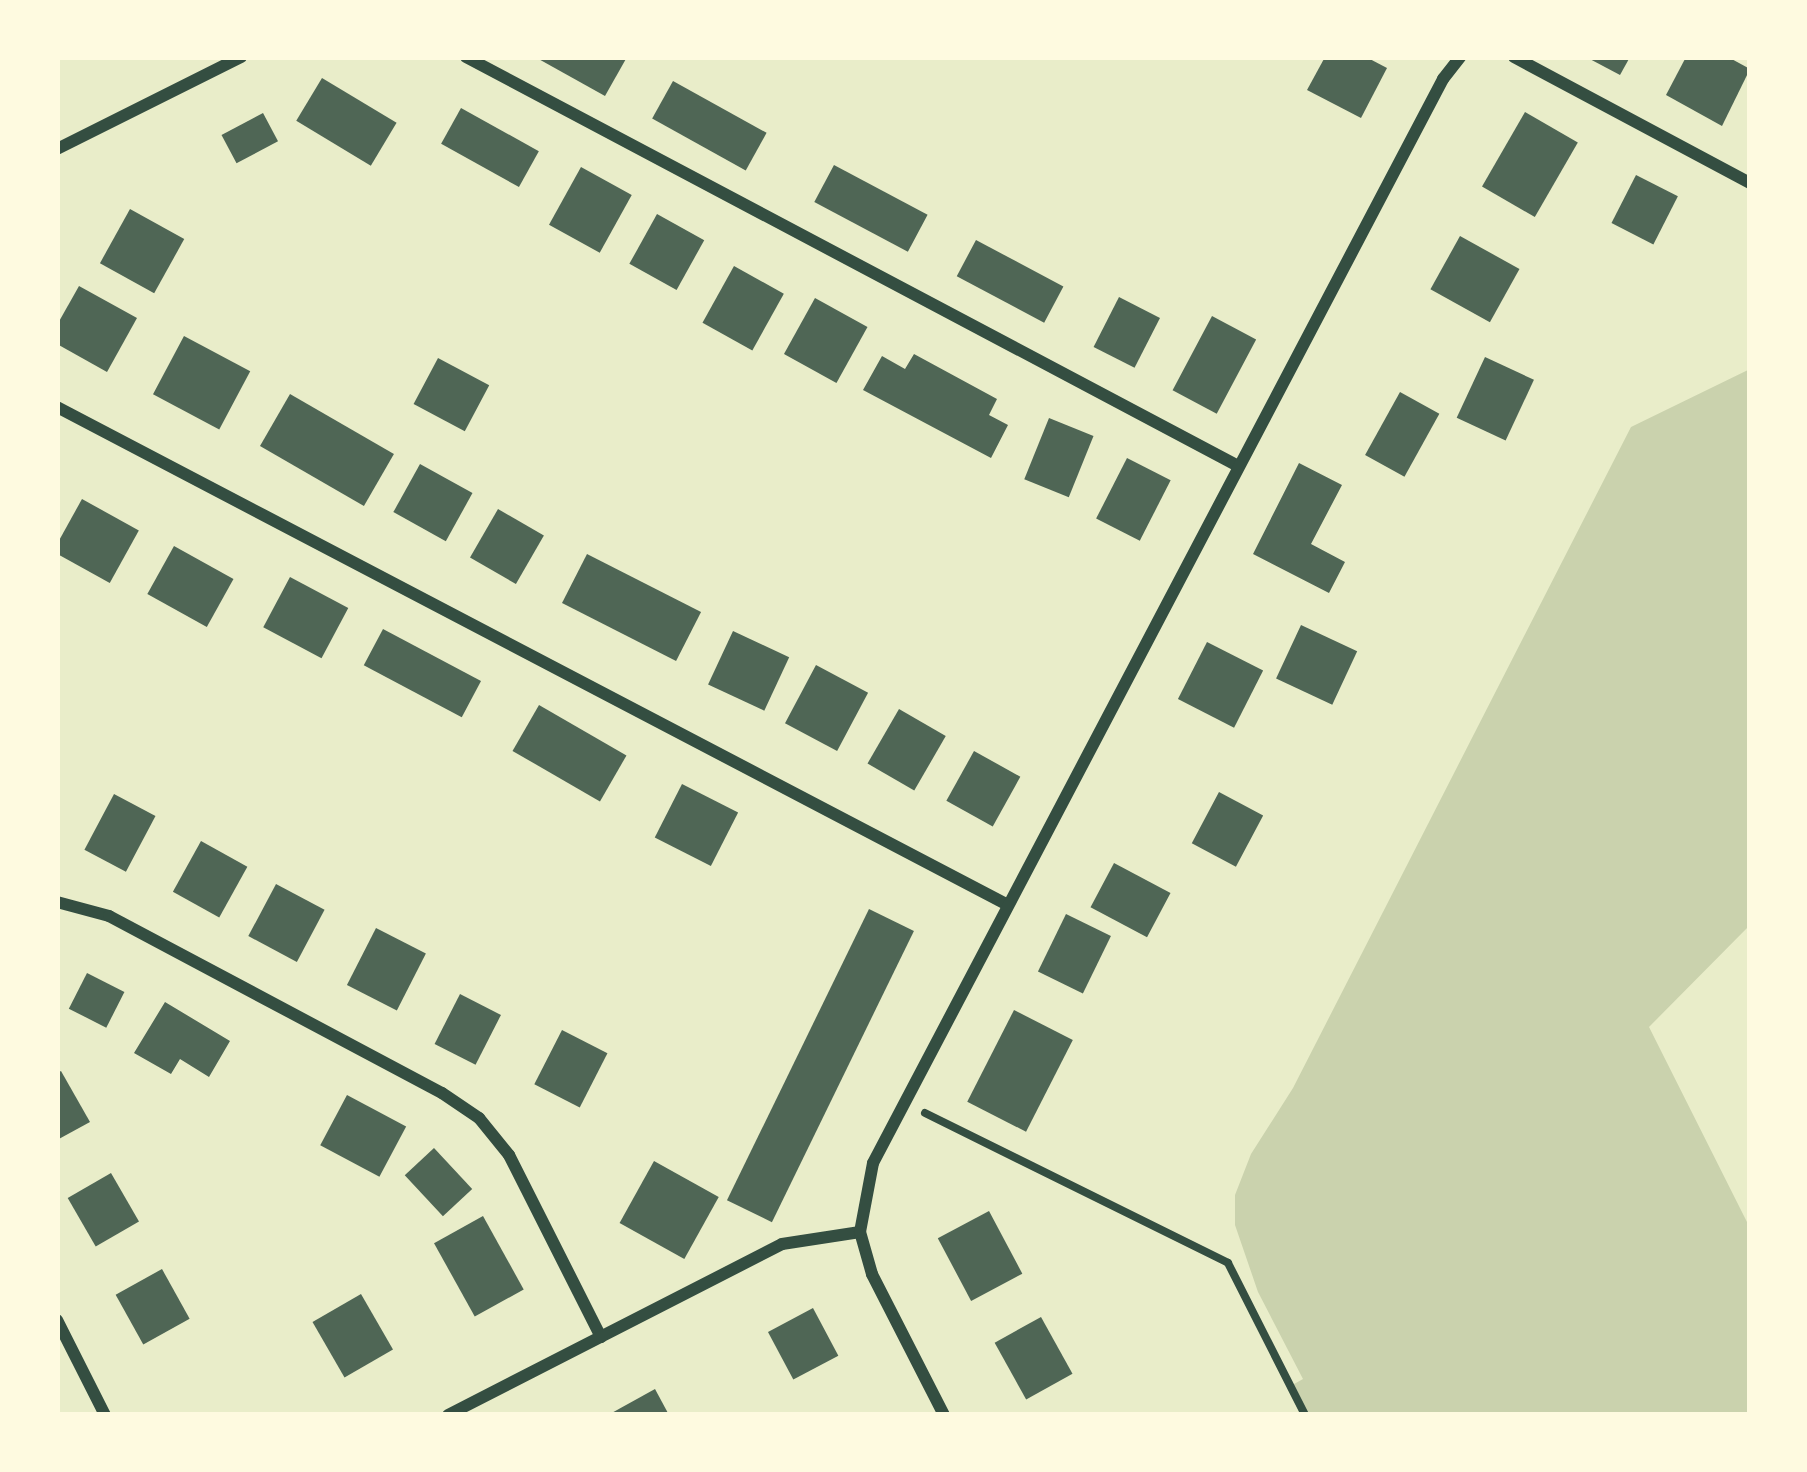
<!DOCTYPE html>
<style>
body{margin:0}
#map{position:relative;width:1807px;height:1472px;overflow:hidden;background:#e9edc9;font-family:"Roboto Condensed",sans-serif}
div>[style]{position:absolute}
.green>*{inset:0;background:#cad2ad}
.building>*{inset:0;background:#4f6655;transform-origin:0 0}
.path>*{height:8px;margin:-4px;padding:0 4px;transform-origin:4px;border-radius:4px;background:#344e41}
.minor>*{height:12px;margin:-6px;padding:0 6px;transform-origin:6px;border-radius:6px;background:#344e41}
span{translate:-50% -50%;white-space:nowrap;text-align:center;line-height:1.15;-webkit-text-stroke:9px #fefae0;paint-order:stroke}
.frame{position:absolute;inset:0;border:60px solid #fefae0;pointer-events:none}
</style>
<div id="map">
<div class="green">
<div style="clip-path:polygon(1750px 369px,1750px 925px,1649px 1027px,1750px 1228px,1750px 1415px,1301px 1415px,1287px 1388px,1303px 1379px,1258px 1292px,1235px 1225px,1235px 1195px,1251px 1154px,1293px 1088px,1631px 427px)"></div>
</div>
<div class="building">
<div style="clip-path:polygon(535px 57px,627px 57px,605px 96px)"></div>
<div style="clip-path:polygon(1325px 57px,1366px 57px,1387px 68px,1361px 118px,1307px 90px)"></div>
<div style="clip-path:polygon(1586px 57px,1630px 57px,1620px 75px)"></div>
<div style="clip-path:polygon(1686px 57px,1728px 57px,1750px 69px,1722px 126px,1666px 95px)"></div>
<div style="left:322px;top:78px;width:87px;height:50px;rotate:31deg"></div>
<div style="left:673px;top:81px;width:107px;height:43px;rotate:29deg"></div>
<div style="left:461px;top:108px;width:89px;height:41px;rotate:29deg"></div>
<div style="left:1525px;top:112px;width:61px;height:86px;rotate:30deg"></div>
<div style="left:263px;top:113px;width:32px;height:47px;rotate:62deg"></div>
<div style="left:834px;top:165px;width:106px;height:42px;rotate:28deg"></div>
<div style="left:581px;top:167px;width:58px;height:66px;rotate:29deg"></div>
<div style="left:1636px;top:175px;width:47px;height:54px;rotate:27deg"></div>
<div style="left:130px;top:209px;width:62px;height:62px;rotate:29deg"></div>
<div style="left:657px;top:214px;width:54px;height:57px;rotate:29deg"></div>
<div style="left:1460px;top:236px;width:68px;height:61px;rotate:29deg"></div>
<div style="left:976px;top:240px;width:99px;height:41px;rotate:28deg"></div>
<div style="left:734px;top:266px;width:57px;height:65px;rotate:29deg"></div>
<div style="clip-path:polygon(79px 286px,137px 318px,107px 372px,57px 344px,57px 325px)"></div>
<div style="left:1119px;top:297px;width:46px;height:56px;rotate:27deg"></div>
<div style="left:815px;top:298px;width:60px;height:64px;rotate:29deg"></div>
<div style="left:1212px;top:316px;width:50px;height:84px;rotate:28deg"></div>
<div style="left:184px;top:336px;width:75px;height:66px;rotate:28deg"></div>
<div style="clip-path:polygon(914px 354px,997px 399px,989px 415px,1008px 425px,991px 458px,863px 390px,882px 356px,905px 369px)"></div>
<div style="left:1485px;top:357px;width:54px;height:67px;rotate:25deg"></div>
<div style="left:438px;top:358px;width:58px;height:52px;rotate:28deg"></div>
<div style="left:1400px;top:392px;width:45px;height:72px;rotate:29deg"></div>
<div style="left:290px;top:394px;width:120px;height:60px;rotate:30deg"></div>
<div style="left:1049px;top:418px;width:48px;height:66px;rotate:22deg"></div>
<div style="left:1127px;top:458px;width:49px;height:68px;rotate:27deg"></div>
<div style="clip-path:polygon(1299px 463px,1342px 485px,1311px 544px,1345px 562px,1329px 593px,1253px 554px)"></div>
<div style="left:420px;top:464px;width:60px;height:55px;rotate:29deg"></div>
<div style="left:82px;top:499px;width:65px;height:60px;rotate:29deg"></div>
<div style="left:498px;top:509px;width:53px;height:56px;rotate:30deg"></div>
<div style="left:174px;top:546px;width:68px;height:55px;rotate:29deg"></div>
<div style="left:587px;top:554px;width:128px;height:55px;rotate:27deg"></div>
<div style="left:290px;top:577px;width:66px;height:57px;rotate:28deg"></div>
<div style="left:1301px;top:625px;width:62px;height:59px;rotate:25deg"></div>
<div style="left:383px;top:629px;width:111px;height:41px;rotate:28deg"></div>
<div style="left:733px;top:631px;width:62px;height:59px;rotate:25deg"></div>
<div style="left:1207px;top:642px;width:63px;height:64px;rotate:27deg"></div>
<div style="left:816px;top:665px;width:59px;height:66px;rotate:28deg"></div>
<div style="left:539px;top:705px;width:101px;height:53px;rotate:30deg"></div>
<div style="left:899px;top:709px;width:54px;height:63px;rotate:30deg"></div>
<div style="left:974px;top:751px;width:53px;height:57px;rotate:29deg"></div>
<div style="left:682px;top:784px;width:63px;height:60px;rotate:27deg"></div>
<div style="left:1219px;top:792px;width:50px;height:58px;rotate:28deg"></div>
<div style="left:114px;top:794px;width:47px;height:63px;rotate:28deg"></div>
<div style="left:201px;top:841px;width:53px;height:58px;rotate:29deg"></div>
<div style="left:1114px;top:863px;width:64px;height:50px;rotate:28deg"></div>
<div style="left:276px;top:884px;width:55px;height:59px;rotate:28deg"></div>
<div style="left:869px;top:909px;width:50px;height:324px;rotate:26deg"></div>
<div style="left:1066px;top:914px;width:50px;height:64px;rotate:26deg"></div>
<div style="left:376px;top:928px;width:56px;height:64px;rotate:27deg"></div>
<div style="left:87px;top:973px;width:42px;height:40px;rotate:27deg"></div>
<div style="left:460px;top:994px;width:46px;height:56px;rotate:27deg"></div>
<div style="clip-path:polygon(165px 1002px,230px 1041px,209px 1077px,180px 1059px,171px 1074px,134px 1053px)"></div>
<div style="left:1014px;top:1010px;width:66px;height:103px;rotate:27deg"></div>
<div style="left:562px;top:1030px;width:51px;height:61px;rotate:27deg"></div>
<div style="clip-path:polygon(61px 1071px,90px 1122px,57px 1140px,57px 1073px)"></div>
<div style="left:347px;top:1095px;width:67px;height:57px;rotate:28deg"></div>
<div style="left:434px;top:1148px;width:56px;height:40px;rotate:47deg"></div>
<div style="left:654px;top:1161px;width:74px;height:71px;rotate:29deg"></div>
<div style="left:111px;top:1173px;width:56px;height:50px;rotate:60deg"></div>
<div style="left:989px;top:1211px;width:71px;height:58px;rotate:62deg"></div>
<div style="left:483px;top:1216px;width:84px;height:56px;rotate:61deg"></div>
<div style="left:162px;top:1269px;width:57px;height:53px;rotate:61deg"></div>
<div style="left:361px;top:1294px;width:64px;height:56px;rotate:60deg"></div>
<div style="left:813px;top:1308px;width:54px;height:51px;rotate:62deg"></div>
<div style="left:1041px;top:1317px;width:65px;height:53px;rotate:61deg"></div>
<div style="clip-path:polygon(655px 1389px,669px 1415px,608px 1415px)"></div>
</div>
<div class="path">
<div style="left:925px;top:1113px;width:338px;rotate:26.3deg"></div>
<div style="left:1228px;top:1263px;width:170px;rotate:63.1deg"></div>
</div>
<div class="minor">
<div style="left:466px;top:57px;width:874px;rotate:27.91deg"></div>
<div style="left:1514px;top:57px;width:268px;rotate:28.1deg"></div>
<div style="left:57px;top:149px;width:206px;rotate:-26.6deg"></div>
<div style="left:57px;top:407px;width:1071px;rotate:27.64deg"></div>
<div style="left:57px;top:902px;width:54px;rotate:15.1deg"></div>
<div style="left:109px;top:916px;width:377px;rotate:28deg"></div>
<div style="left:442px;top:1093px;width:45px;rotate:34deg"></div>
<div style="left:479px;top:1118px;width:48px;rotate:51deg"></div>
<div style="left:509px;top:1155px;width:204px;rotate:63.2deg"></div>
<div style="left:57px;top:1320px;width:106px;rotate:63.2deg"></div>
<div style="left:448px;top:1415px;width:375px;rotate:-27.1deg"></div>
<div style="left:782px;top:1244px;width:79px;rotate:-8.7deg"></div>
<div style="left:944px;top:1415px;width:158px;rotate:-117.1deg"></div>
<div style="left:872px;top:1274px;width:44px;rotate:-105.9deg"></div>
<div style="left:860px;top:1232px;width:70px;rotate:-79.3deg"></div>
<div style="left:873px;top:1163px;width:1225px;rotate:-62.26deg"></div>
<div style="left:1443px;top:79px;width:28px;rotate:-52deg"></div>
</div>
<div class="frame"></div>
</div>
